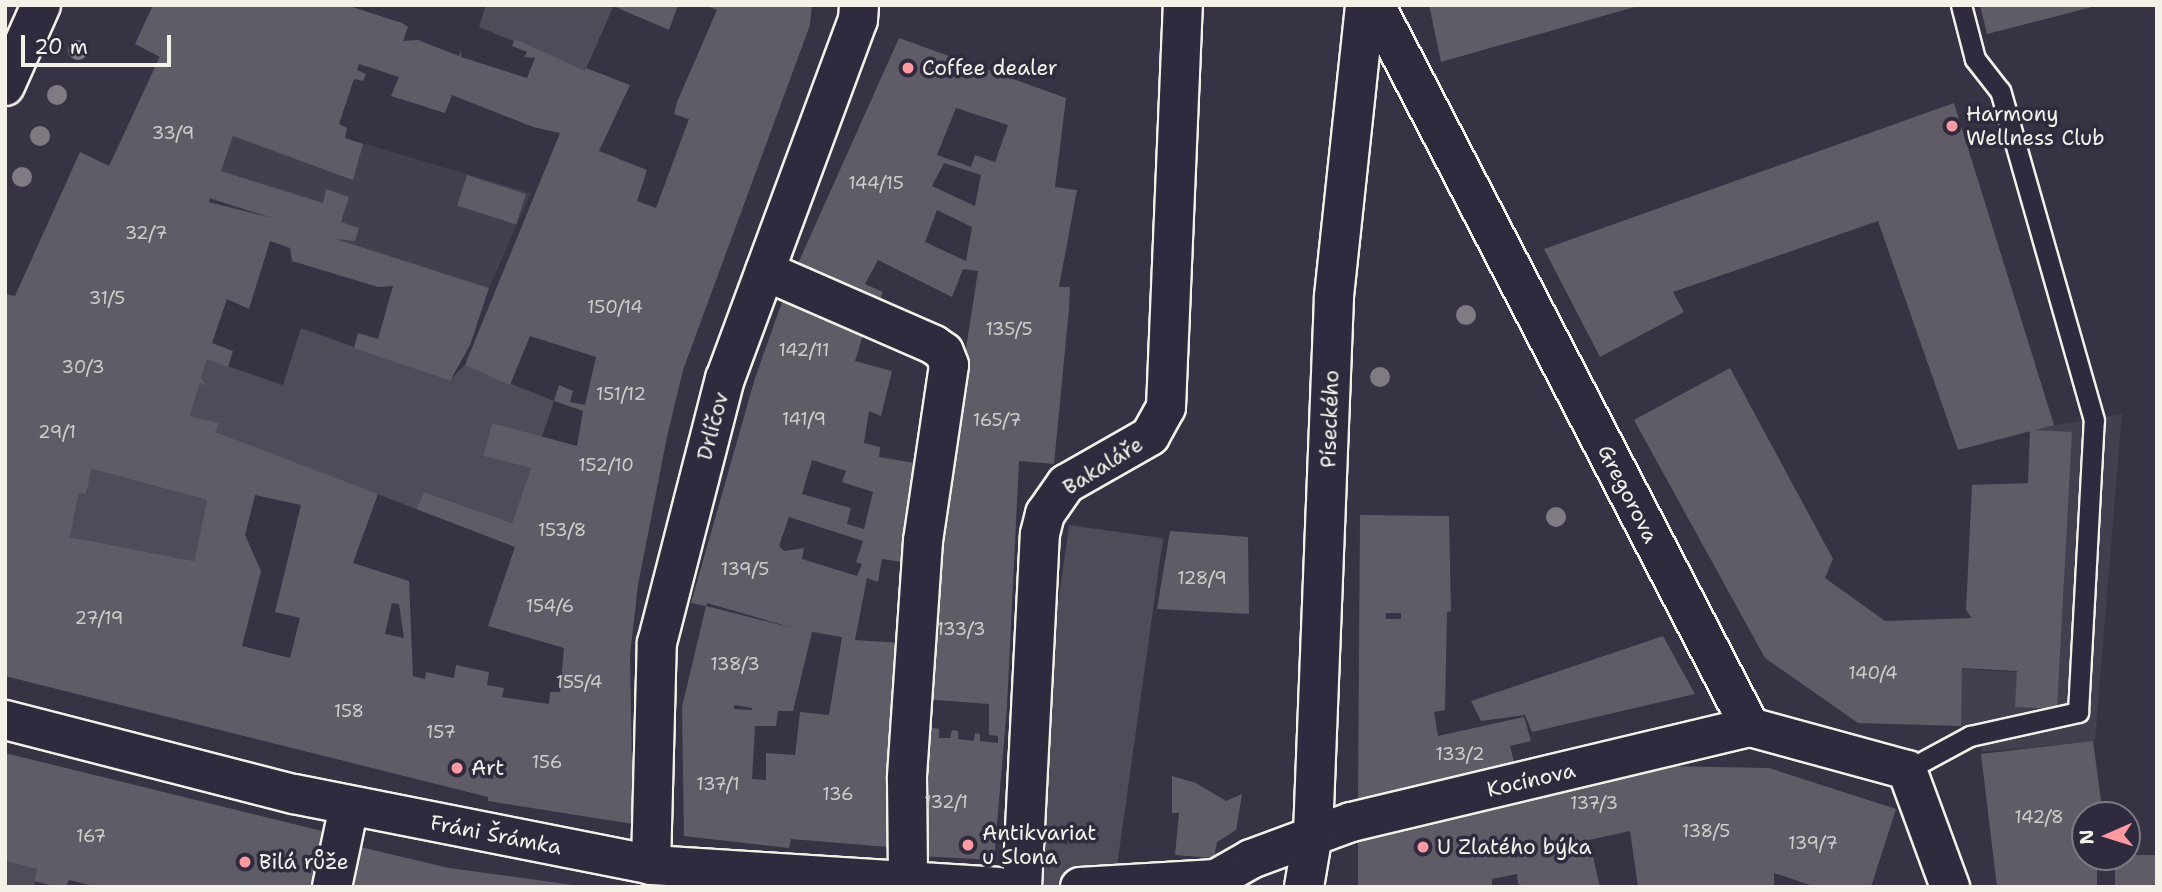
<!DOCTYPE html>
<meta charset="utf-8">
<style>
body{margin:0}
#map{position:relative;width:2162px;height:892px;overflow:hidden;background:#373244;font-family:"Shantell Sans",sans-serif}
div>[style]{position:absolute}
.built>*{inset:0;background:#433f4e}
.green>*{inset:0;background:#504b59;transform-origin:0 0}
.building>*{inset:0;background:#5f5c67;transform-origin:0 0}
.roads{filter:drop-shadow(2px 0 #f4f1e8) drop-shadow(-2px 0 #f4f1e8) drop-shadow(0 2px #f4f1e8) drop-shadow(0 -2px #f4f1e8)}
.lane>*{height:19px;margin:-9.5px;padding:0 9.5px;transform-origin:9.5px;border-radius:9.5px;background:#2f2a3d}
.street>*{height:38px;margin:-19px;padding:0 19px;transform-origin:19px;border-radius:19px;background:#2f2a3d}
.trees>*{width:20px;height:20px;margin:-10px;border-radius:50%;background:#807b83}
.dots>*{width:19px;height:19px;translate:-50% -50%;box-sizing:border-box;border:4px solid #2f2a3d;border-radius:50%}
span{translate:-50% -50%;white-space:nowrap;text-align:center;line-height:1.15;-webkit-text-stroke:7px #2f2a3d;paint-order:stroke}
.number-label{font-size:18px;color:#cfccc8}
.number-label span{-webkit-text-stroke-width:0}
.poi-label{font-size:21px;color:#f4f1e8}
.left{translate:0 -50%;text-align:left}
.street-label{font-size:21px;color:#f4f1e8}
.frame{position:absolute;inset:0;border:7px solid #f4f1e8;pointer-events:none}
.north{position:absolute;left:2071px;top:801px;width:70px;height:70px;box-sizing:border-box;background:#2f2a3d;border:2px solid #7e7a81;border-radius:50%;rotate:267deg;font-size:19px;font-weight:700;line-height:28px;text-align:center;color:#f4f1e8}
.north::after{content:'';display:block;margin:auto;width:24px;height:32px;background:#ff9aa2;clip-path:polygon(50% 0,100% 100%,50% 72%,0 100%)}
.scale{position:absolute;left:21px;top:35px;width:150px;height:32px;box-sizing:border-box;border:4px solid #f4f1e8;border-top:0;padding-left:9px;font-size:21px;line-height:24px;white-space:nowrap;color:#f4f1e8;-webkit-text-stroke:5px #2f2a3d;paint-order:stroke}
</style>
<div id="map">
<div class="built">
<div style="clip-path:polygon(159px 57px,265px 101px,261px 120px,355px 141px,531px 193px,489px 288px,108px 167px)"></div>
<div style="clip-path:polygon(2122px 414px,2095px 741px,1981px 752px,1980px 724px,1960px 727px,1960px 669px,2017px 672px,2032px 429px)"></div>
</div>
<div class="green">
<div style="clip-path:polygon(486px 5px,614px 5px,585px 71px,479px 27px)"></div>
<div style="clip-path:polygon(301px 328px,449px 381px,465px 365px,554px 401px,542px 437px,492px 423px,483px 456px,531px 468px,512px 523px,424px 492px,416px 509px,215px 432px,218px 423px,190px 416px,200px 383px,208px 385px,201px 378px,207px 359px,283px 385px)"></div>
<div style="clip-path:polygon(92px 469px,207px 500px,194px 561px,70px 537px,79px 493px,86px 494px)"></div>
<div style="left:1069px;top:525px;width:95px;height:363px;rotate:8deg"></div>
<div style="clip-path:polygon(5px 861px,37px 869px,34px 887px,5px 887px)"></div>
</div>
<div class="building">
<div style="clip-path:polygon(evenodd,153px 5px,346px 5px,402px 23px,408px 27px,403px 41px,418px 40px,459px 56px,461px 50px,461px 57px,527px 78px,535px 58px,524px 57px,527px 52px,512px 46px,515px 39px,585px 71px,586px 68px,630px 85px,599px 151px,647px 170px,637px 201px,656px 208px,689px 119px,674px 114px,677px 102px,717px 10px,705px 5px,812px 5px,810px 25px,683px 370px,667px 437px,638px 585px,630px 655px,633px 824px,488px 801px,488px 797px,5px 676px,5px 294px,15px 296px,80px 152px,109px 166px,112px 160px,160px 57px,135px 44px,153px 5px,359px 64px,399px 77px,391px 96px,445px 113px,452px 95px,533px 127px,560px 133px,465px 365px,510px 385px,530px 336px,596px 357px,585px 405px,570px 402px,573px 391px,559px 385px,554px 401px,583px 411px,577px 446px,492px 423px,483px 456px,531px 468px,512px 523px,424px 492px,416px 509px,515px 547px,488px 626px,564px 648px,560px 692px,550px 692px,549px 704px,502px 697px,504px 688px,487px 685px,489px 672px,456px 665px,454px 678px,426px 672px,425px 679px,413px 676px,409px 581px,353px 563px,378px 494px,215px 432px,219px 423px,190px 416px,200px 383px,208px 386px,201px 378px,207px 359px,228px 367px,233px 351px,212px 343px,227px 299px,249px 309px,270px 241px,290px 248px,292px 261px,378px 287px,393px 286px,378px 339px,358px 333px,354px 348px,450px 381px,470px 345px,489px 288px,336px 239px,355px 241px,359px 228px,341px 222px,349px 197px,326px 189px,323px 203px,221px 171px,233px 136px,353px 180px,363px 144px,345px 138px,347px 128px,339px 124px,354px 79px,363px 81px,366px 74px,357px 70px,359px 64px,153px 5px,210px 198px,276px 219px,209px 202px,210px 198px,153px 5px,92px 469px,207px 500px,194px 561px,70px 537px,79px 493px,86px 494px,92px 469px,153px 5px,255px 495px,301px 505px,275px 612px,300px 618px,290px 658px,242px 646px,261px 571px,245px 535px,255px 495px,153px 5px,392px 603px,399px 604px,404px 638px,385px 634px,392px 603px)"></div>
<div style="clip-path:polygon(611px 5px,678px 5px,669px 30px)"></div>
<div style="clip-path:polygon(1429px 5px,1638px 5px,1638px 6px,1441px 62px)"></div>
<div style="clip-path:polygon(1980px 5px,2096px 5px,2096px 6px,1987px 34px)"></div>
<div style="clip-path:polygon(evenodd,899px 38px,1066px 98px,1055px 187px,1077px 190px,1059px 287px,1070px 287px,1069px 309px,1054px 464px,1019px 461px,1007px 706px,994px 860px,918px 856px,921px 726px,939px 729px,939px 738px,950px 738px,952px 730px,958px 731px,958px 739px,974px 741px,975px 733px,980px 734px,980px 741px,998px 743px,998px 736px,989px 735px,989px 704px,923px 699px,949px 458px,978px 271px,963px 269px,952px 297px,878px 260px,865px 284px,883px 292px,877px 307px,796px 268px,899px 38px,956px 108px,1008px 125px,995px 162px,975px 155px,971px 167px,937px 155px,956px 108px,899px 38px,944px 163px,981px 175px,975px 206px,932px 186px,944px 163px,899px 38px,937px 210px,972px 227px,966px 261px,925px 242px,937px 210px)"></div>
<div style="clip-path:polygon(1954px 103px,2054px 425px,1958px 450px,1878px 221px,1673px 292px,1684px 312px,1600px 357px,1544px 249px)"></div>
<div style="left:467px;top:175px;width:62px;height:32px;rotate:18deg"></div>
<div style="clip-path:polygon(evenodd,787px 288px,864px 332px,855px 361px,892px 371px,881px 416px,869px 411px,864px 443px,880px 447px,879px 457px,926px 465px,909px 563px,882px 559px,878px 582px,867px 578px,855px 640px,903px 643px,900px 848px,791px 839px,789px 848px,684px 836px,682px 707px,706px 606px,793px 628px,707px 603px,706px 606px,691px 603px,755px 378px,787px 288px,812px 460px,846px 471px,842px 482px,873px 492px,864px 529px,847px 524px,851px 508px,802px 494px,812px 460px,787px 288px,789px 517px,863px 541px,856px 562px,862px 564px,857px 576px,802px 559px,804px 548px,784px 551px,779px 546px,789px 517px,787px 288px,812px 632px,842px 637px,829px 715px,800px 712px,795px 755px,766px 753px,766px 780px,752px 779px,755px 726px,776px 726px,778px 711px,793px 711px,812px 632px,787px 288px,734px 705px,752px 708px,752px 710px,734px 709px,734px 705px)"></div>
<div style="clip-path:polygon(1730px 368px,1833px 559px,1825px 578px,1885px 621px,1972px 618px,1966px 610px,1972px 485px,2028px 483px,2030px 430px,2072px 432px,2057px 709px,2015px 707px,2017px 671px,1962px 668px,1961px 726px,1858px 723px,1765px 658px,1634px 420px)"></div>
<div style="clip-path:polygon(evenodd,1360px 515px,1449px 516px,1451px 611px,1447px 612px,1445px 710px,1434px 712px,1438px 736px,1524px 717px,1531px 741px,1510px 746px,1515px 766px,1358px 802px,1360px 515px,1386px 613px,1401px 613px,1401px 619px,1386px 619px,1386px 613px)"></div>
<div style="clip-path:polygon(1170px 531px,1248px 537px,1249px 614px,1157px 609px)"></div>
<div style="clip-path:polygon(1663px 636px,1695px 694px,1532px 732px,1525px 715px,1481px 721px,1471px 701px)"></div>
<div style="clip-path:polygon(2093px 741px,2103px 815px,2085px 815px,2085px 857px,2108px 857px,2109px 861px,2097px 861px,2097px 887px,1997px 887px,1981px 754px)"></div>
<div style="clip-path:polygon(5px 753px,326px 832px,315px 887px,98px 887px,69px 880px,66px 887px,58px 887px,34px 881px,37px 869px,5px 861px)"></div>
<div style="clip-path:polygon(1662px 766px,1769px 768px,1896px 809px,1871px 887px,1816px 887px,1774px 873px,1774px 887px,1638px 887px,1630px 831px,1589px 840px,1600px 887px,1526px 887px,1518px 884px,1517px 874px,1492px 879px,1492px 887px,1358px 887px,1358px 833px)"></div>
<div style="clip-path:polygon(1172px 776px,1196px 783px,1226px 801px,1242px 794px,1236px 830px,1217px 842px,1214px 858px,1175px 855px,1179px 813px,1172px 813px)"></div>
<div style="clip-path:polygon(352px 845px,449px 868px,588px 887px,344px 887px)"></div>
<div style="left:2157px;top:855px;width:32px;height:42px;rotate:90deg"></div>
</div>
<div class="roads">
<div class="lane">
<div style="left:1907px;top:770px;width:72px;rotate:-28.4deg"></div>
<div style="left:1970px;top:736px;width:111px;rotate:-12.5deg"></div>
<div style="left:2078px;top:712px;width:292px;rotate:-86.9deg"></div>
<div style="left:2094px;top:420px;width:342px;rotate:-105.9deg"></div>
<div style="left:2000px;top:91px;width:41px;rotate:-128deg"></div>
<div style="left:1975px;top:59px;width:56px;rotate:-104.5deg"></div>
</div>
<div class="street">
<div style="left:1375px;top:5px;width:814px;rotate:62.55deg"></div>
<div style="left:1750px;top:727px;width:163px;rotate:15.3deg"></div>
<div style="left:1907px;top:770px;width:125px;rotate:69.8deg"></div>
<div style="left:5px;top:86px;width:89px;rotate:-66deg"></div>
<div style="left:765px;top:271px;width:184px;rotate:23.6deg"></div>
<div style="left:934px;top:345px;width:12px;rotate:35deg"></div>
<div style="left:944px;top:352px;width:14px;rotate:69deg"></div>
<div style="left:949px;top:365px;width:178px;rotate:98.4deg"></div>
<div style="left:923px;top:541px;width:238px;rotate:93.9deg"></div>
<div style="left:907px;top:778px;width:102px;rotate:89.4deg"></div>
<div style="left:5px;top:720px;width:298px;rotate:14.4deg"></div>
<div style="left:294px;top:794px;width:364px;rotate:11.2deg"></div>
<div style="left:651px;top:865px;width:347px;rotate:3.6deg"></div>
<div style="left:651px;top:865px;width:222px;rotate:-88.5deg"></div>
<div style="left:657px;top:643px;width:273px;rotate:-75.6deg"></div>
<div style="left:725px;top:379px;width:383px;rotate:-69.7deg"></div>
<div style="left:858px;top:20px;width:15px;rotate:-86deg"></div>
<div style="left:332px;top:887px;width:83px;rotate:-78.1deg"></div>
<div style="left:1022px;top:887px;width:353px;rotate:-87.1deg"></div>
<div style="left:1040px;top:534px;width:21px;rotate:-76deg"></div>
<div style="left:1045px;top:514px;width:37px;rotate:-55deg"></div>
<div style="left:1066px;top:484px;width:97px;rotate:-29.7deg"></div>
<div style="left:1150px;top:436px;width:33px;rotate:-61deg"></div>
<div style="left:1166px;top:407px;width:402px;rotate:-87.6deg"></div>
<div style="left:1080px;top:887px;width:136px;rotate:-3.4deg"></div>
<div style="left:1216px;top:879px;width:40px;rotate:-29.7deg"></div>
<div style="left:1251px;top:859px;width:107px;rotate:-20.3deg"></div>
<div style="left:1351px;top:822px;width:410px;rotate:-13.4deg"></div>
<div style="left:1304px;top:887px;width:54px;rotate:-80.4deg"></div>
<div style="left:1313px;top:834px;width:538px;rotate:-87.76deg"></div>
<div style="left:1334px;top:296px;width:293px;rotate:-83.9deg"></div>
</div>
</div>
<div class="trees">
<div style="left:78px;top:50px"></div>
<div style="left:57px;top:95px"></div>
<div style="left:40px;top:136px"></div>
<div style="left:22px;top:177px"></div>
<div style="left:1466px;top:315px"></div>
<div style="left:1380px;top:377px"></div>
<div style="left:1556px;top:517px"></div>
</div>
<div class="dots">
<div style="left:908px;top:68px;background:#ff9aa2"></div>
<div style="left:1952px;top:126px;background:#ff9aa2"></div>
<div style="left:457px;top:768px;background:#ff9aa2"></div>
<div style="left:968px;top:845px;background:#ff9aa2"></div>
<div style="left:1423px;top:847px;background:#ff9aa2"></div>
<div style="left:245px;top:862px;background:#ff9aa2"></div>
</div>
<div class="number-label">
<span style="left:173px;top:133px">33/9</span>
<span style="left:876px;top:183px">144/15</span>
<span style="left:146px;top:233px">32/7</span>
<span style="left:107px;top:298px">31/5</span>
<span style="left:615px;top:307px">150/14</span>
<span style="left:1009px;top:329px">135/5</span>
<span style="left:804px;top:350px">142/11</span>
<span style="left:83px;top:367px">30/3</span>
<span style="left:621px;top:394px">151/12</span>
<span style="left:804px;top:419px">141/9</span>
<span style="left:997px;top:420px">165/7</span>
<span style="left:57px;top:432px">29/1</span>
<span style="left:606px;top:465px">152/10</span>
<span style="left:562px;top:530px">153/8</span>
<span style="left:745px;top:569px">139/5</span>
<span style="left:1202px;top:578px">128/9</span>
<span style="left:550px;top:606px">154/6</span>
<span style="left:99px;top:618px">27/19</span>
<span style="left:961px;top:629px">133/3</span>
<span style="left:735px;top:664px">138/3</span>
<span style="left:1873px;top:673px">140/4</span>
<span style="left:579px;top:682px">155/4</span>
<span style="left:349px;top:711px">158</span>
<span style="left:441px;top:732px">157</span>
<span style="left:1460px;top:754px">133/2</span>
<span style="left:547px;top:762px">156</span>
<span style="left:718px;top:784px">137/1</span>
<span style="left:838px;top:794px">136</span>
<span style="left:946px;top:802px">132/1</span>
<span style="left:1594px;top:803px">137/3</span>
<span style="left:2039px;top:817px">142/8</span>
<span style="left:1706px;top:831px">138/5</span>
<span style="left:91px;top:836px">167</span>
<span style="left:1813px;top:843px">139/7</span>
</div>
<div class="poi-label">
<span class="left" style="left:922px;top:68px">Coffee dealer</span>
<span class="left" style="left:1966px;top:126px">Harmony<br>Wellness Club</span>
<span class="left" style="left:471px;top:768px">Art</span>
<span class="left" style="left:982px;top:845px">Antikvariat<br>u Slona</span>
<span class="left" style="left:1437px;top:847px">U Zlatého býka</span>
<span class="left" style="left:259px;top:862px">Bilá růže</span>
</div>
<div class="street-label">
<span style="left:1330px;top:419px;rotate:-88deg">Píseckého</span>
<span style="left:713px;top:426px;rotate:-75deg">Drlíčov</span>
<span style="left:1103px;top:466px;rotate:-32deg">Bakaláře</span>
<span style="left:1628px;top:494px;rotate:63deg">Gregorova</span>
<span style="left:1531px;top:780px;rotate:-13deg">Kocínova</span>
<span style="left:496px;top:835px;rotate:11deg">Fráni Šrámka</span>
</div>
<div class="frame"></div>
<div class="north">N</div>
<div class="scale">20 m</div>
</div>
